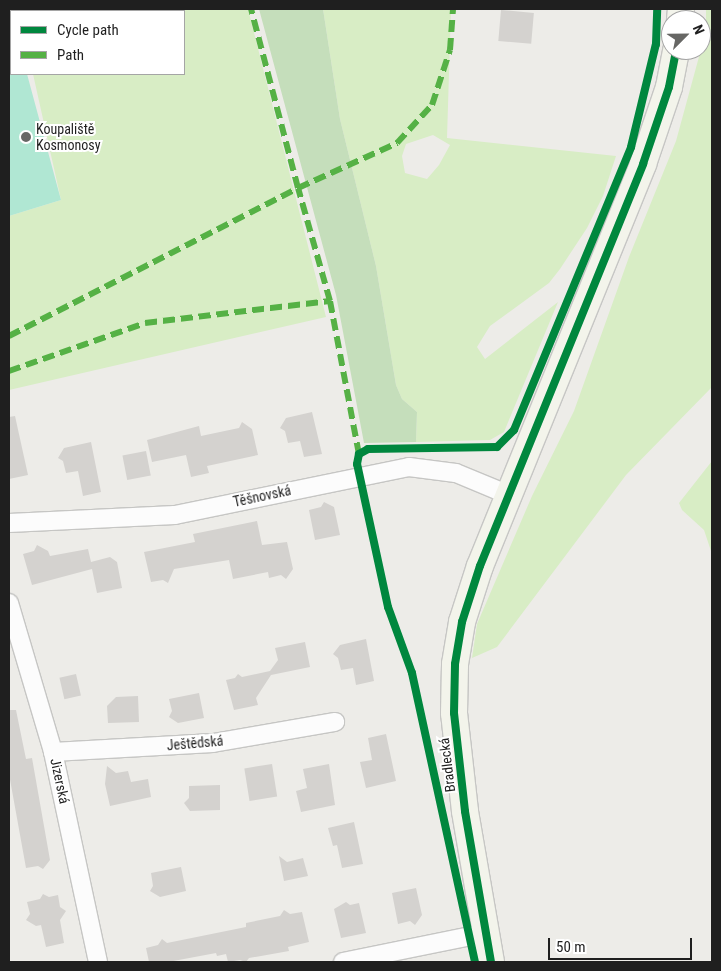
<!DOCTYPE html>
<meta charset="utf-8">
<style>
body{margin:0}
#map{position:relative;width:721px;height:971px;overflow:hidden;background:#edece8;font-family:"Roboto Condensed",sans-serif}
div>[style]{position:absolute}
.grass>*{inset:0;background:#d8edc5}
.forest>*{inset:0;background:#c5debb}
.pitch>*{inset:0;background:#b0e7d3}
.building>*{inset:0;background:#d4d2cf;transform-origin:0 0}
.roads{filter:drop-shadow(1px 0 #c6c6c4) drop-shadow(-1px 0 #c6c6c4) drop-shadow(0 1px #c6c6c4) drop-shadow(0 -1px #c6c6c4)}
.street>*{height:18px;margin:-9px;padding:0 9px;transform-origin:9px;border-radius:9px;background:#fcfcfc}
.secondary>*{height:26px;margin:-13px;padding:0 13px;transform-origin:13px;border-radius:13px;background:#f3f4eb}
.quiet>*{height:6px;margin-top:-3px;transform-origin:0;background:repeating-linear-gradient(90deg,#55b145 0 12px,transparent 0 18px)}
.cycleway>*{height:8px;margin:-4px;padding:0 4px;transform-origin:4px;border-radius:4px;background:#00873e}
.dots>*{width:14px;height:14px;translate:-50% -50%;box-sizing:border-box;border:2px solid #fff;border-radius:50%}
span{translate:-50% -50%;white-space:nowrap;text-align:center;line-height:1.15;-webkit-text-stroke:4px #fff;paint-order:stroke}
.poi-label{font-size:14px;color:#1f1f1f}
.left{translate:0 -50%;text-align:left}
.street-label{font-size:14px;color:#1f1f1f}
.frame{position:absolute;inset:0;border:10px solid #1f1f1f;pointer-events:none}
.legend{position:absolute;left:10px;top:10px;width:175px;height:65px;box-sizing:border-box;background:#fff;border:1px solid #a5a5a5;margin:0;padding:6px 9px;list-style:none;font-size:15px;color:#1f1f1f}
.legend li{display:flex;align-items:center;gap:10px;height:25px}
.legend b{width:25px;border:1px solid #a5a5a5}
.north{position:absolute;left:661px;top:10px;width:50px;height:50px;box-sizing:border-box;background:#fff;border:1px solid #a5a5a5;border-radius:50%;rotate:67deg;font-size:14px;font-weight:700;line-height:20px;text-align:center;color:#1f1f1f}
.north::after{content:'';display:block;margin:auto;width:18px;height:22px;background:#676765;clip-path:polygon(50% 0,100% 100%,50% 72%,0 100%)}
.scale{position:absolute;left:548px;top:938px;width:144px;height:22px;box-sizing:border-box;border:2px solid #1f1f1f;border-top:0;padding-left:6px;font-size:15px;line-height:18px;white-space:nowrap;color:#1f1f1f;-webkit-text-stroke:4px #fff;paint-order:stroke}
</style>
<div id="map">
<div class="grass">
<div style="clip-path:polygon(18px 9px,248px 9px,326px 317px,9px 390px,9px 216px,61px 200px,33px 74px,184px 74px,184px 11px)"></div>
<div style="clip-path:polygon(evenodd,323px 9px,451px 9px,447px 138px,616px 156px,603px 196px,587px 228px,560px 269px,549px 283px,490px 326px,477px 347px,485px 359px,558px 302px,504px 432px,490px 440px,416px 442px,417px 412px,402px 399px,396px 385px,376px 266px,340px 119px,323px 9px,433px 135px,450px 145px,439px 165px,427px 179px,405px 173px,402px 156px,406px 144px,433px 135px)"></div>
<div style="clip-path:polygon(706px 9px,712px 9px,712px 387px,626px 475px,497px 647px,472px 658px,477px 624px,532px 496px,574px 411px,629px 257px,676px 141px,706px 31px)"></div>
<div style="clip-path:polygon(712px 461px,712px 554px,704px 530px,682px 510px,679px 503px)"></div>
</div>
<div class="forest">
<div style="clip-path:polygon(259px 9px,323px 9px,340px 119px,376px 266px,396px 385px,402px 399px,417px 412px,416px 442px,364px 443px,336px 295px)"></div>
</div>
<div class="pitch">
<div style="clip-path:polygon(9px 9px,11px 74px,27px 74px,61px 200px,9px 216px)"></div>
</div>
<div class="building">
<div style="left:501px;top:10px;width:33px;height:31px;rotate:5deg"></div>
<div style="clip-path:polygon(312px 412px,322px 454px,304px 457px,300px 441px,288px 443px,285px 431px,280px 428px,286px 418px)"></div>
<div style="clip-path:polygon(15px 416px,28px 475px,9px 479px,9px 417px)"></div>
<div style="clip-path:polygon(242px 422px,252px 429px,258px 455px,207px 466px,209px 473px,191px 477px,186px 455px,152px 462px,147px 440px,199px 426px,201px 436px,239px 428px)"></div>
<div style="clip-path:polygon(91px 442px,101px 492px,83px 496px,78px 471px,66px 473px,63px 461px,58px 458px,64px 448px)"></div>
<div style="left:146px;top:451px;width:25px;height:24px;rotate:79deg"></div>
<div style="clip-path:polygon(324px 502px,334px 507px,340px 535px,315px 540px,309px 510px,321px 507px)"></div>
<div style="clip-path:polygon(257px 521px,262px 545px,287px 542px,293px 569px,286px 579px,281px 575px,269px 578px,268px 572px,233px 579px,229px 560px,174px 569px,168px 583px,163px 580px,151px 582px,144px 552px,195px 542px,193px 534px)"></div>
<div style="clip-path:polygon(37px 545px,48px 551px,50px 556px,88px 549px,91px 562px,110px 557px,117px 562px,122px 588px,97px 593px,92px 569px,32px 585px,23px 554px,34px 551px)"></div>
<div style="clip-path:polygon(366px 639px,374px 681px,356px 685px,353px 668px,341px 670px,338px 658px,333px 654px,340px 645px)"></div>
<div style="clip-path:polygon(305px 642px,310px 667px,271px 675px,256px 698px,258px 705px,234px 710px,226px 680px,235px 678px,238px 674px,242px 677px,270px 671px,278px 660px,275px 648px)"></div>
<div style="left:76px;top:674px;width:22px;height:17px;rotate:77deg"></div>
<div style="clip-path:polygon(199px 693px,204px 718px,178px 723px,169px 717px,172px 711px,169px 699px)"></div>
<div style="clip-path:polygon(138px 696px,139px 722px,108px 723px,107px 706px,116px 697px)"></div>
<div style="clip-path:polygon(9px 710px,16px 710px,26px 759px,32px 758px,50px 860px,43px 869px,38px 866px,26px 868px,9px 774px)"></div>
<div style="clip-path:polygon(386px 734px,396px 781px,366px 788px,360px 762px,372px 760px,368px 738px)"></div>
<div style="left:272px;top:764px;width:33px;height:28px;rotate:81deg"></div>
<div style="clip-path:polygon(329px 764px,335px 805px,301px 812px,296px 791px,307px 788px,303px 769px)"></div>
<div style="clip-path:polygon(107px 766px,116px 773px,128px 771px,131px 782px,148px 779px,151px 797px,110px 806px,105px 784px)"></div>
<div style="clip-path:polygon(220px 785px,220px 810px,190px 811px,184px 803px,189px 798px,189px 786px)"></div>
<div style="clip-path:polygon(354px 822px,363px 864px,342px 868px,337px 845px,333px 846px,328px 828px)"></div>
<div style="clip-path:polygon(279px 856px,287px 862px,303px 858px,308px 876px,284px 881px)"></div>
<div style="clip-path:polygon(181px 867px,186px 891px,160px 897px,150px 891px,153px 886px,151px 873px)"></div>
<div style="clip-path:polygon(416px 888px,422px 915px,415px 925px,410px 921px,398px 924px,392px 893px)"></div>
<div style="clip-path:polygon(43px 894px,49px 897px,58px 895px,60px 907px,66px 911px,60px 920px,64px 943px,46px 947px,41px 925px,36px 926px,26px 920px,30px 914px,27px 902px,40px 899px)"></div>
<div style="clip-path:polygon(346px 902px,350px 905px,359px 903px,366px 933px,341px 938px,334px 909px)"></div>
<div style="clip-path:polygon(284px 910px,290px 914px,302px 912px,309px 942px,288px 947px,289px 951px,249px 958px,246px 962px,240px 960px,228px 962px,226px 954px,217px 956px,216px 953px,168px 962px,149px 962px,146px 948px,158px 945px,162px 939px,167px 943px,246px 927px,246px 923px,280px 916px)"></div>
</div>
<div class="roads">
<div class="street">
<div style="left:9px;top:523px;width:166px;rotate:-2.8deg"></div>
<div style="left:175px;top:515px;width:239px;rotate:-11.6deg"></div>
<div style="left:409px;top:467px;width:47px;rotate:7.3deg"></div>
<div style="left:456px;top:473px;width:57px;rotate:22.5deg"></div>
<div style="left:9px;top:603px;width:155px;rotate:73.5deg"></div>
<div style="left:53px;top:752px;width:215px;rotate:77.9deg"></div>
<div style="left:53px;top:752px;width:160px;rotate:-3.2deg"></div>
<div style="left:213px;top:743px;width:124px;rotate:-9.8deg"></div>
<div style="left:343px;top:962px;width:146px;rotate:-11.5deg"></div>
</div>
<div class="secondary">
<div style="left:680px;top:20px;width:11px;rotate:-85deg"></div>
<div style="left:491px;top:962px;width:153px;rotate:-99.8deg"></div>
<div style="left:465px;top:811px;width:99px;rotate:-96.4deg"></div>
<div style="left:454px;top:713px;width:49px;rotate:-88.8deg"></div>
<div style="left:455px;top:664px;width:43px;rotate:-80.5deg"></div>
<div style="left:462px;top:622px;width:59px;rotate:-72.2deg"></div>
<div style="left:480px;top:566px;width:434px;rotate:-67.9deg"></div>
<div style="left:643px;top:164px;width:81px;rotate:-71.3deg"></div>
<div style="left:669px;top:87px;width:38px;rotate:-79deg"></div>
</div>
</div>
<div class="quiet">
<div style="left:330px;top:301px;width:117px;rotate:-105.8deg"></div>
<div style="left:298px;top:188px;width:109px;rotate:-24.4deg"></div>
<div style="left:397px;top:143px;width:52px;rotate:-47.4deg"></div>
<div style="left:432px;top:105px;width:58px;rotate:-71.9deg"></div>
<div style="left:450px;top:50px;width:41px;rotate:-85.8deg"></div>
<div style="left:9px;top:336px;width:325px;rotate:-27.1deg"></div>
<div style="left:298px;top:188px;width:185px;rotate:-104.7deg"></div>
<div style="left:9px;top:371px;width:144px;rotate:-19.4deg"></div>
<div style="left:145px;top:323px;width:186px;rotate:-6.8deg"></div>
<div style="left:330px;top:301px;width:156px;rotate:79.3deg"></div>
</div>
<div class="cycleway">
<div style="left:475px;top:962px;width:296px;rotate:-102.3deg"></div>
<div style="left:412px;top:673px;width:70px;rotate:-110deg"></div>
<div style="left:388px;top:607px;width:146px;rotate:-102.2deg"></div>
<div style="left:357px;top:464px;width:10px;rotate:-79deg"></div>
<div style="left:359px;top:454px;width:10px;rotate:-29deg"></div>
<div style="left:368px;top:449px;width:129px;rotate:-0.9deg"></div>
<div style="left:497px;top:447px;width:24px;rotate:-45deg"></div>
<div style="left:514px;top:430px;width:306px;rotate:-67.5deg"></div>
<div style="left:631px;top:147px;width:106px;rotate:-76.4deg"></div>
<div style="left:656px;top:44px;width:35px;rotate:-88deg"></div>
<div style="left:491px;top:962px;width:153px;rotate:-99.8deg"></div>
<div style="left:465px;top:811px;width:99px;rotate:-96.4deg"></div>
<div style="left:454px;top:713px;width:49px;rotate:-88.8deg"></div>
<div style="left:455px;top:664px;width:43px;rotate:-80.5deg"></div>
<div style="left:462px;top:622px;width:59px;rotate:-72.2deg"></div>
<div style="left:480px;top:566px;width:434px;rotate:-67.9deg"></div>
<div style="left:643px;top:164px;width:81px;rotate:-71.3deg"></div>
<div style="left:669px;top:87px;width:38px;rotate:-79deg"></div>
</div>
<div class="dots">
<div style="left:26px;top:137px;background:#676765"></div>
</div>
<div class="poi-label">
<span class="left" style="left:36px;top:137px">Koupaliště<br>Kosmonosy</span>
</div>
<div class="street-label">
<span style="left:262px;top:496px;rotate:-12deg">Těšnovská</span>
<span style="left:195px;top:743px;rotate:-5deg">Ještědská</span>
<span style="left:447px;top:765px;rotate:-97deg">Bradlecká</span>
<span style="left:60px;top:781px;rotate:78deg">Jizerská</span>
</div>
<div class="frame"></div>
<ul class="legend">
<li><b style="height:6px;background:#00873e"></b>Cycle path</li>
<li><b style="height:6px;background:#55b145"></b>Path</li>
</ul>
<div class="north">N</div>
<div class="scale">50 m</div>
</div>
